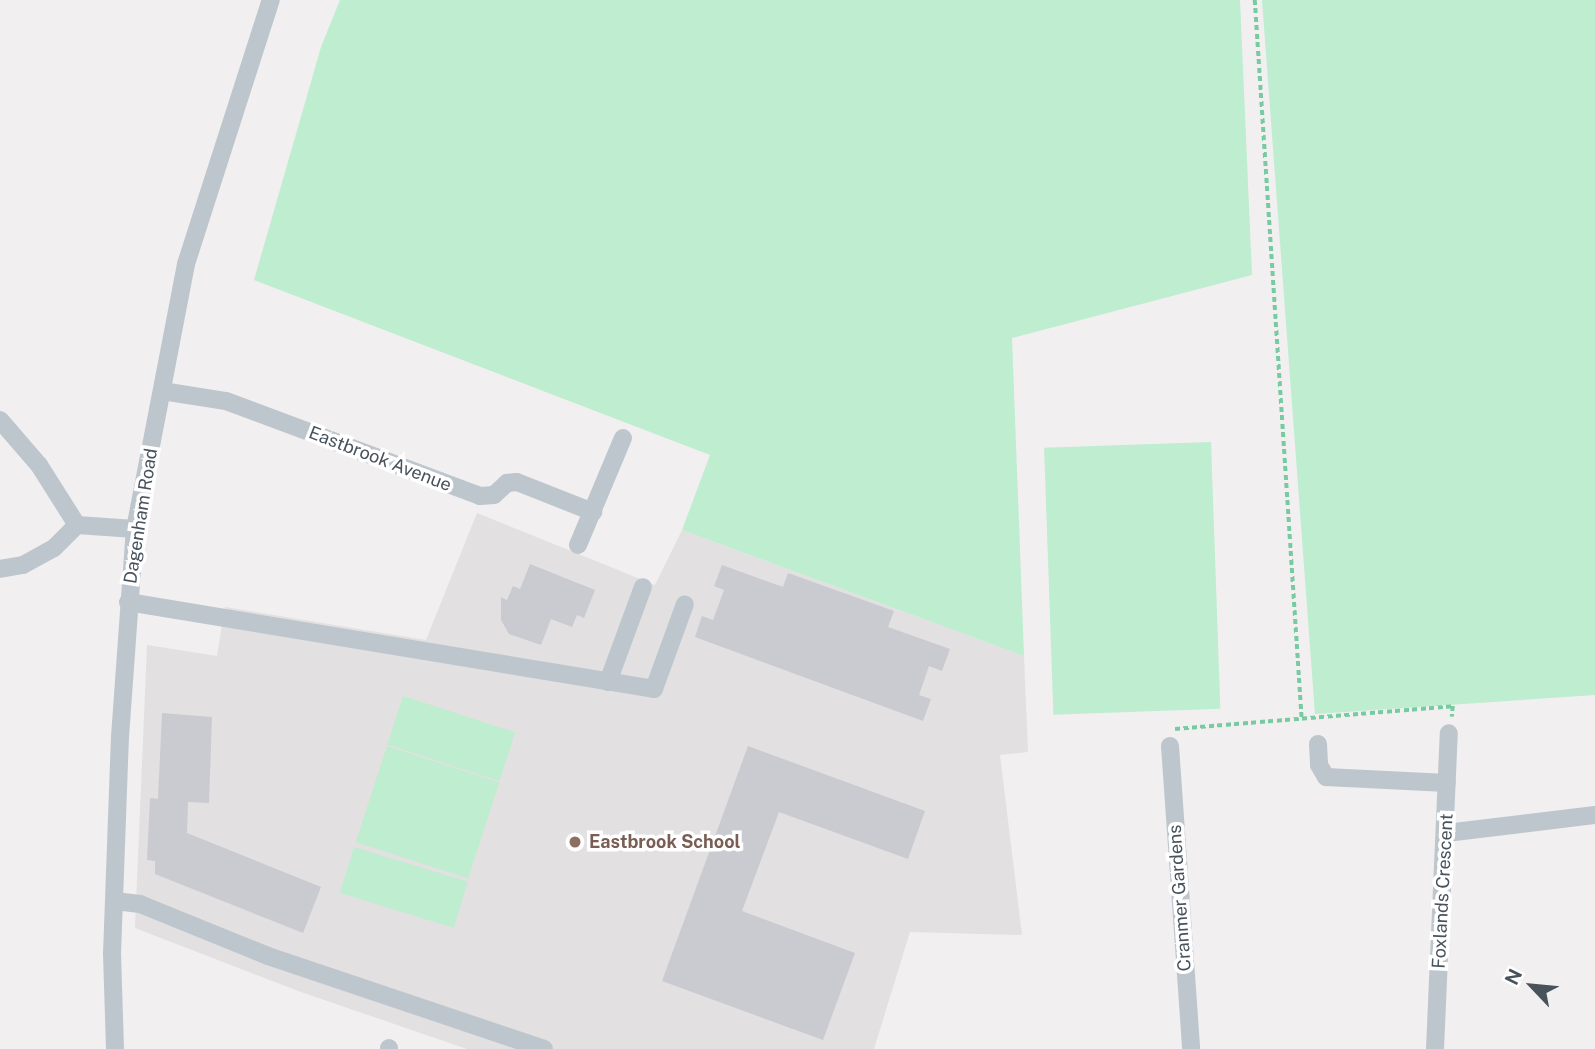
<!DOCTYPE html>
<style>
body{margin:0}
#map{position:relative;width:1595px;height:1049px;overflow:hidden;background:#f1efef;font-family:"Public Sans",sans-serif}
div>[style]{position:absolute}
.education>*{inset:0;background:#e2e0e0}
.green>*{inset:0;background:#beedd0;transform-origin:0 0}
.building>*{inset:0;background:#c9cbd1}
.path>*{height:3.5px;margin-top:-1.75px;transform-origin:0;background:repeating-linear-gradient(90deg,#78caa1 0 5px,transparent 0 8.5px)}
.minor>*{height:18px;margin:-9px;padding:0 9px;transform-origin:9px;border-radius:9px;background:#bdc6cd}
.dots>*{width:19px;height:19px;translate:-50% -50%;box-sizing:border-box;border:4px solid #fff;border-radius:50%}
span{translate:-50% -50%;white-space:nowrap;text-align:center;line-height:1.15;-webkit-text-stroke:7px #fff;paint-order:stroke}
.street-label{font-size:18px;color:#47525b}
.education-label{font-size:18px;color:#785e54;font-weight:700}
.left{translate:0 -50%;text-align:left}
.north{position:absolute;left:1497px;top:951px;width:70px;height:70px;-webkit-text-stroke:5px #fff;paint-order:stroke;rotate:296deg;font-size:19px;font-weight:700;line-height:28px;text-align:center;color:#47525b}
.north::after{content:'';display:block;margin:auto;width:24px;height:32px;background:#47525b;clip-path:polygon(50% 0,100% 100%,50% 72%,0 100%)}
</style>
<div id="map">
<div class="education">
<div style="clip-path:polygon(477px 513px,655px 585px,682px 530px,1024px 656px,1028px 752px,1000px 755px,1022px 935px,910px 932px,874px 1049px,467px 1049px,301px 992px,135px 928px,147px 645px,217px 656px,225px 607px,426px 640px)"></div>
</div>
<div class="green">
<div style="clip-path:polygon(340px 0,1240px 0,1252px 275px,1012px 338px,1024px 656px,682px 530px,710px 455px,254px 280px,321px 47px)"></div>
<div style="clip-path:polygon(1262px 0,1595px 0,1595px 695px,1315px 714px)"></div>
<div style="left:1211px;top:442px;width:267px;height:167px;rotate:88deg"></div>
<div style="left:403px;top:696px;width:118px;height:51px;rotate:18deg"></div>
<div style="left:387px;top:746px;width:118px;height:101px;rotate:18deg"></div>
<div style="left:354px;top:847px;width:119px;height:48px;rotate:17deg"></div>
</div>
<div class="building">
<div style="clip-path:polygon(530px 564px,595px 590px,584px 618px,577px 615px,572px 627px,551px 619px,541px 645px,509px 634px,501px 620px,501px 597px,507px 600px,513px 586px,520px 589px)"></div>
<div style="clip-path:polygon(722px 565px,783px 587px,788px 573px,894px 611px,888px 627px,950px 649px,942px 671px,929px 666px,919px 695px,931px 699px,923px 721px,695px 637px,702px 616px,713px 620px,724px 590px,714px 586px)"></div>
<div style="clip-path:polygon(162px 713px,212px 717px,209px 803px,188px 802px,187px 833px,321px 887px,303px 933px,155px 874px,155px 861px,147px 860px,150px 798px,158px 799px)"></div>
<div style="clip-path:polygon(748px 746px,925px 811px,908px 859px,779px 812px,742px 911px,855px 953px,823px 1040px,662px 981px)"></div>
</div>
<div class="path">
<div style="left:1255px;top:0;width:722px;rotate:86.27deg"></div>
<div style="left:1175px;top:729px;width:279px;rotate:-4.7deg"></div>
<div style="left:1453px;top:706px;width:11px;rotate:95deg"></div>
</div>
<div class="minor">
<div style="left:162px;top:391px;width:65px;rotate:8.9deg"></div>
<div style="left:226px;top:401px;width:271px;rotate:20.5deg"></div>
<div style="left:480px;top:496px;width:14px;rotate:-4deg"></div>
<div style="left:494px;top:495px;width:18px;rotate:-43deg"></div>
<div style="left:507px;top:483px;width:10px;rotate:-6deg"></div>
<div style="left:517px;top:482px;width:82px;rotate:21.5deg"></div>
<div style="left:0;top:420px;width:60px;rotate:49.1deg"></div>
<div style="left:39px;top:465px;width:71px;rotate:57.7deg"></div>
<div style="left:578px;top:545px;width:116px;rotate:-67.2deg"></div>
<div style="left:0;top:569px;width:23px;rotate:-10deg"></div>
<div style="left:23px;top:565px;width:35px;rotate:-29deg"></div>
<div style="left:54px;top:548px;width:33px;rotate:-45deg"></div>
<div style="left:77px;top:525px;width:58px;rotate:3.9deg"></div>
<div style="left:128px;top:602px;width:533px;rotate:9.39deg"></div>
<div style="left:654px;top:689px;width:90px;rotate:-70deg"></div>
<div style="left:608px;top:682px;width:101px;rotate:-69.8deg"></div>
<div style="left:1318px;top:744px;width:21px;rotate:87deg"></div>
<div style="left:1319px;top:765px;width:14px;rotate:60deg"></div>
<div style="left:1326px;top:777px;width:121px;rotate:2.8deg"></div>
<div style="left:1170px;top:746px;width:304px;rotate:86deg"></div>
<div style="left:1446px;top:833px;width:150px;rotate:-6.9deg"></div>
<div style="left:115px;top:901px;width:25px;rotate:7deg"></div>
<div style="left:140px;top:904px;width:138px;rotate:22.1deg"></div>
<div style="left:268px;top:956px;width:291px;rotate:18.6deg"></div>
<div style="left:115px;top:1049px;width:95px;rotate:-91.8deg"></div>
<div style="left:112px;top:954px;width:217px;rotate:-87.9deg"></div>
<div style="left:120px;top:737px;width:209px;rotate:-85.9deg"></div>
<div style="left:135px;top:529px;width:270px;rotate:-79.1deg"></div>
<div style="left:186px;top:264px;width:277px;rotate:-72.2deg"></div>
<div style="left:389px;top:1049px;width:1px;rotate:-90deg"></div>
<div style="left:1435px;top:1049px;width:316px;rotate:-87.5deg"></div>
</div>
<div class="dots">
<div style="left:575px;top:842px;background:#8d6e63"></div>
</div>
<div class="street-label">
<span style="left:380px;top:459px;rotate:21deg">Eastbrook Avenue</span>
<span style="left:141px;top:516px;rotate:-81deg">Dagenham Road</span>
<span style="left:1443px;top:891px;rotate:-87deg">Foxlands Crescent</span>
<span style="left:1180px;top:898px;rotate:-94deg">Cranmer Gardens</span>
</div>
<div class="education-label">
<span class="left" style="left:589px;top:842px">Eastbrook School</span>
</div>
<div class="north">N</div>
</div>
